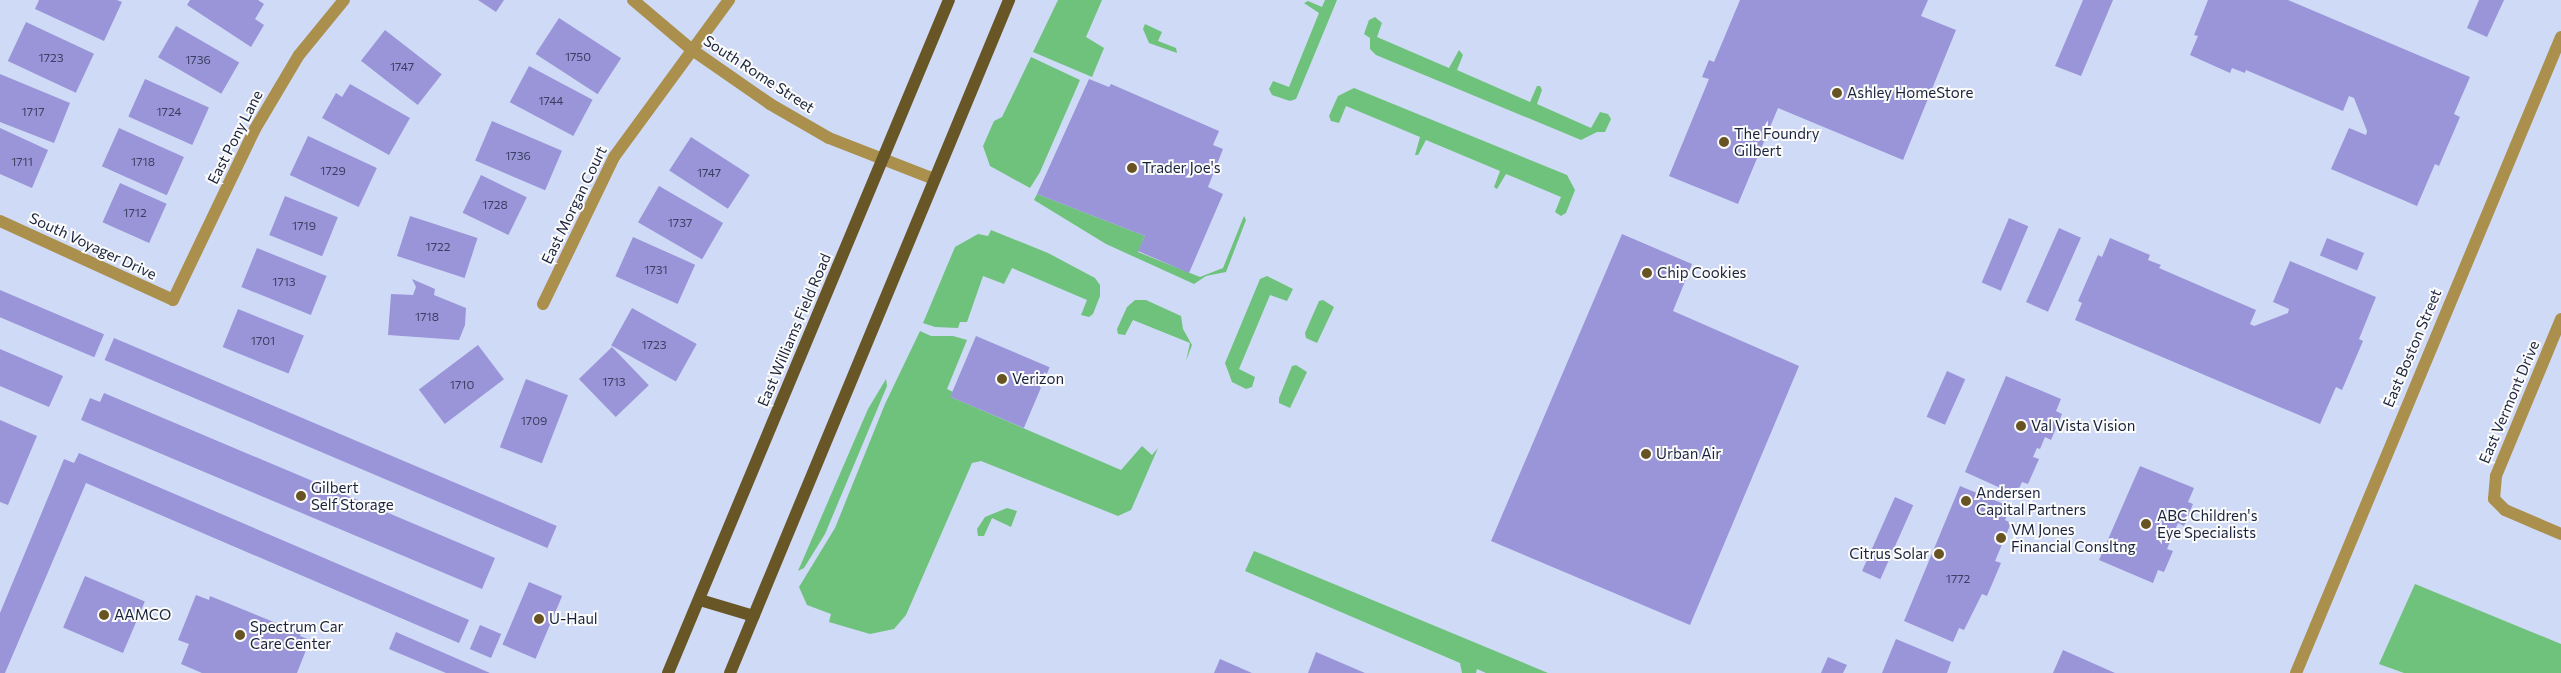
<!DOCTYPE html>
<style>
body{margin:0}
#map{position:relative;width:2561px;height:673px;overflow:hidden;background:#cfdaf6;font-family:Commissioner,sans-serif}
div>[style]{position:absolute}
.green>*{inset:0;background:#6fc27b}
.building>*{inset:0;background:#9a95d9;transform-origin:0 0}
.minor>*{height:12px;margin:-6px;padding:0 6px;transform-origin:6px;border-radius:6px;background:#ab904d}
.major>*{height:12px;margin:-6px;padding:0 6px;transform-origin:6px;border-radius:6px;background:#695627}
.dots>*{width:14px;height:14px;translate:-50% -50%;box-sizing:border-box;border:2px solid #fbfbfb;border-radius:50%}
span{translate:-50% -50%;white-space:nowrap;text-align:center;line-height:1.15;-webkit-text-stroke:4px #fbfbfb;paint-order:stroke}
.number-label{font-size:12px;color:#3a4063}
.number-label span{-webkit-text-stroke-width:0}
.street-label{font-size:15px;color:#1a233c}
.poi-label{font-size:15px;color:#1a233c}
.left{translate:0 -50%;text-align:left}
.right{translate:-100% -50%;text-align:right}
</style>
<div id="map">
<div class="green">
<div style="clip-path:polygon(1058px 0,1102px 0,1086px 37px,1104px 48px,1092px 77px,1033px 52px)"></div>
<div style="clip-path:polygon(1325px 0,1337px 0,1296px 99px,1290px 101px,1272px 95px,1269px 89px,1273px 81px,1289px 87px,1319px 13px,1304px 3px,1308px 1px,1322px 7px)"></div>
<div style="clip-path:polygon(1375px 17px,1382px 23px,1377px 37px,1449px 68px,1459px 50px,1463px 55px,1457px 70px,1530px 102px,1537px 86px,1540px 86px,1542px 90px,1537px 104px,1591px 128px,1600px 112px,1608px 114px,1611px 119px,1605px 132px,1597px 132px,1581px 140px,1376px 55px,1370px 49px,1370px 38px,1364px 34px,1369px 20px)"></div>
<div style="clip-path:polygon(1145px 24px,1162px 32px,1158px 41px,1176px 48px,1177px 53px,1149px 43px,1143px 29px)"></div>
<div style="clip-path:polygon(1031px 57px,1080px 80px,1040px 172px,1030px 188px,990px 166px,983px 146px,994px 121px,1002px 117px)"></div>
<div style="clip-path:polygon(1354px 88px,1567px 175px,1575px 190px,1566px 213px,1561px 216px,1555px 212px,1561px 197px,1506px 174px,1497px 189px,1494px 187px,1500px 171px,1426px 140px,1418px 155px,1415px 155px,1420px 137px,1346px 106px,1339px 123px,1331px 121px,1329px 116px,1338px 96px)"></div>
<div style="clip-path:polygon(1037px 194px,1145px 236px,1138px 252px,1200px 277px,1223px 268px,1244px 216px,1246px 220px,1226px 272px,1206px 276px,1194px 284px,1106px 244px,1034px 200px)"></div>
<div style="clip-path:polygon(991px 230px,1048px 253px,1095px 278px,1100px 285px,1100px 296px,1093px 314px,1089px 317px,1081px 315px,1087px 300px,1012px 268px,1004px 284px,983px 276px,967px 322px,960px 322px,958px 328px,935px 327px,923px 323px,955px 247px,978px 234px,988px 236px)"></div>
<div style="clip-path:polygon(1267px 276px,1293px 289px,1287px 301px,1270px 295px,1239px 369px,1255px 377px,1252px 387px,1246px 389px,1232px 382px,1225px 363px,1260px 279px)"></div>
<div style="clip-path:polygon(1135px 300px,1146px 300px,1181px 316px,1183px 329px,1192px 345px,1186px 361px,1190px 343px,1133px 320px,1125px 335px,1118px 334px,1117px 329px,1127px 307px)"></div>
<div style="clip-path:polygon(1323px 300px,1334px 307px,1317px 343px,1306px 338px,1305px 333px,1319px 301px)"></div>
<div style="clip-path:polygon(920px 331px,931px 336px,953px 336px,967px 340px,947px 389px,953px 392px,951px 397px,1121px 470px,1142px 446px,1152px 455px,1158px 448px,1131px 510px,1118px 516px,981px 461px,972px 463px,906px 615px,894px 629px,870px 634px,829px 622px,831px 614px,807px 605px,799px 587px,835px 528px,885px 404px)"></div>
<div style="clip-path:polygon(1296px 365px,1307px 372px,1290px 408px,1279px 403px,1279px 398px,1292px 366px)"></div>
<div style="clip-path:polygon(886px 379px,887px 386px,825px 534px,804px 568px,798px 571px,868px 409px)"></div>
<div style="clip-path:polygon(1007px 508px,1017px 511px,1011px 527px,992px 518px,984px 536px,978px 536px,977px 529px,985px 517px)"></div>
<div style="clip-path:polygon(1254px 551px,1264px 555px,1548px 673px,1486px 673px,1477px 669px,1476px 673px,1462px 673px,1460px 663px,1245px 571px)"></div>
<div style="clip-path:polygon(2415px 584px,2561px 644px,2561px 673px,2404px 673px,2379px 664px)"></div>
</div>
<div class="building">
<div style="clip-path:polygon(39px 0,117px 0,122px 2px,104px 41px,35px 9px)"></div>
<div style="clip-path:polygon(190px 0,258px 0,264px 4px,255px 19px,264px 25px,251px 47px,187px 5px)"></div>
<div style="clip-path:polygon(478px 0,504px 0,496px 12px)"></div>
<div style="clip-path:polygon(1740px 0,1928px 0,1921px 16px,1956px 30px,1903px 160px,1778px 108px,1738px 204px,1669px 176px,1709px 79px,1702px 77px,1709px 60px,1714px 62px)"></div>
<div style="clip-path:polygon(2083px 0,2113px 0,2081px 76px,2055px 66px)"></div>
<div style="clip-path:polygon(2208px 0,2288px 0,2470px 77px,2454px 114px,2460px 117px,2439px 166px,2435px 164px,2417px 206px,2331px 169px,2349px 128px,2366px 135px,2367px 131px,2354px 98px,2349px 96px,2343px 111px,2246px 70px,2245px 73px,2232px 68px,2230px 73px,2190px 55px,2198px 36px,2194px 35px)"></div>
<div style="clip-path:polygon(2479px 0,2504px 0,2487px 37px,2467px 28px)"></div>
<div style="left:559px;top:18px;width:74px;height:43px;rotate:33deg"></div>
<div style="left:26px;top:22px;width:75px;height:43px;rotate:25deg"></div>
<div style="left:176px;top:26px;width:73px;height:36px;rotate:30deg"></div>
<div style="left:385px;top:30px;width:72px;height:39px;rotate:38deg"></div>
<div style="left:529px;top:66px;width:72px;height:41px;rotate:28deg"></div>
<div style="clip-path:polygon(0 74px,70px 103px,54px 143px,0 122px)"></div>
<div style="left:145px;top:79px;width:70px;height:41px;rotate:24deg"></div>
<div style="clip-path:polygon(1089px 79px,1109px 87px,1111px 84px,1219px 131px,1213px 145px,1223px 149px,1208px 187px,1223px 194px,1189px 273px,1138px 251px,1145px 236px,1037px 194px)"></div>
<div style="clip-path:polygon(350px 84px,410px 118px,389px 155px,322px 118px,336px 93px,342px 97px)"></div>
<div style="left:492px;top:121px;width:76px;height:43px;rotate:23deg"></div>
<div style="clip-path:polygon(0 128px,48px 150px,32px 188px,0 174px)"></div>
<div style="left:119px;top:128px;width:71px;height:42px;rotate:24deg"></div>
<div style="left:308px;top:136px;width:76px;height:43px;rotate:25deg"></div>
<div style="left:691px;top:137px;width:70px;height:40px;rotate:33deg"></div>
<div style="left:481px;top:175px;width:51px;height:42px;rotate:26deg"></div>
<div style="left:120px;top:183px;width:51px;height:43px;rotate:24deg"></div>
<div style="left:659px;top:186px;width:74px;height:42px;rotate:30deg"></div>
<div style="left:285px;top:196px;width:57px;height:42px;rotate:22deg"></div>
<div style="left:410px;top:216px;width:71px;height:42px;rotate:18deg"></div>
<div style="left:2009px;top:218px;width:21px;height:70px;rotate:23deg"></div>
<div style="left:2059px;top:228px;width:24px;height:81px;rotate:24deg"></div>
<div style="clip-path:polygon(1622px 234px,1692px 264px,1673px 311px,1799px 366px,1690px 625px,1491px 541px)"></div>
<div style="left:633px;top:237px;width:68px;height:43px;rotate:24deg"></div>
<div style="clip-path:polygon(2110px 238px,2150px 255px,2148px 260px,2161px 265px,2159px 268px,2256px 310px,2250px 324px,2254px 326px,2288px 313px,2289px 309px,2273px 302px,2290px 261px,2376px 297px,2359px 339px,2363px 341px,2342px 390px,2336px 387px,2320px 424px,2075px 320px,2082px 303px,2078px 301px,2098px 255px,2102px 257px)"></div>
<div style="left:2327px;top:238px;width:40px;height:19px;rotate:22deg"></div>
<div style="left:257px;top:248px;width:75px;height:42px;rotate:22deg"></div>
<div style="clip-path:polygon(412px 279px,435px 289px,434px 295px,466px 308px,465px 325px,459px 340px,388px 335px,391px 294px,413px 295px,416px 287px)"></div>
<div style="left:0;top:290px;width:113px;height:25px;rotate:23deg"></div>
<div style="left:632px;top:308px;width:74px;height:43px;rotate:29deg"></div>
<div style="left:238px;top:309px;width:71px;height:41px;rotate:22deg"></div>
<div style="left:976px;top:336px;width:80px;height:66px;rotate:23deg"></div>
<div style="left:114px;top:338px;width:481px;height:24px;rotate:23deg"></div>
<div style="left:478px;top:345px;width:43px;height:74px;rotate:53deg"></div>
<div style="left:612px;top:347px;width:53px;height:46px;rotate:46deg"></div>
<div style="clip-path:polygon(0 349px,63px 376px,49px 407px,0 386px)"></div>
<div style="left:1947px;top:371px;width:20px;height:50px;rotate:24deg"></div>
<div style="clip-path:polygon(2006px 376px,2061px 399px,2056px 411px,2062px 414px,2051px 440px,2045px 437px,2040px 449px,2037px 448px,2033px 457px,2039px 459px,2028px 484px,2022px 482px,2016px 495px,1965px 472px)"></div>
<div style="left:526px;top:379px;width:45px;height:73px;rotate:21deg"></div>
<div style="clip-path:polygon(104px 393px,495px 558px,482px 589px,81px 420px,90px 398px,100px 402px)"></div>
<div style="clip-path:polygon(0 420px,37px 436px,8px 505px,0 502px)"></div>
<div style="clip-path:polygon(79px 453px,469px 620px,459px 643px,86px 483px,5px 673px,0 673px,0 613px,64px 459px,74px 463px)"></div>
<div style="clip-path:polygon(2140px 466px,2194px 488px,2188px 502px,2193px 504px,2184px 526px,2178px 523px,2167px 549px,2173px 551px,2164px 572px,2158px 570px,2153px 583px,2099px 560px)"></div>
<div style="clip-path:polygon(1960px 486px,2011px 507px,2005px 520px,2011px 523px,1995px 561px,2001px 563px,1987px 596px,1982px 594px,1964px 630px,1959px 628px,1953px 642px,1904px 621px)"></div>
<div style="left:1895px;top:497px;width:20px;height:81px;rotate:24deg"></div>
<div style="left:85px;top:576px;width:65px;height:56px;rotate:23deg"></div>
<div style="left:529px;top:582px;width:36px;height:68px;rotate:23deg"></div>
<div style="clip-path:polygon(196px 595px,209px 600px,210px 596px,301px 633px,300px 636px,310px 640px,297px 673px,202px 673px,181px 664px,189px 644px,178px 640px)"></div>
<div style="left:480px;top:625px;width:23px;height:26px;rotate:23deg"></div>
<div style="clip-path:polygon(396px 632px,490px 673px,446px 673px,389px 649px)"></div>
<div style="clip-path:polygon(1896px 639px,1951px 662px,1947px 673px,1882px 673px)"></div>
<div style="clip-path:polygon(2063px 650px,2115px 673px,2053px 673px)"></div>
<div style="clip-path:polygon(1316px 652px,1365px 673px,1308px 673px)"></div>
<div style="clip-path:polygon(1828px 657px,1847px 665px,1843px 673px,1821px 673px)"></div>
<div style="clip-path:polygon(1220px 659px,1252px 673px,1214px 673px)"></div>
</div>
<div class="minor">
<div style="left:633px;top:0;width:76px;rotate:40.2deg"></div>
<div style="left:691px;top:49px;width:96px;rotate:34.8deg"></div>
<div style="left:770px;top:104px;width:68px;rotate:30deg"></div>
<div style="left:829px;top:138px;width:113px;rotate:21.3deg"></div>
<div style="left:0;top:221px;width:190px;rotate:24.5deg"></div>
<div style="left:173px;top:300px;width:190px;rotate:-64.4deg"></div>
<div style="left:255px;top:129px;width:86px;rotate:-59.3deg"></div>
<div style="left:299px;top:55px;width:71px;rotate:-50.7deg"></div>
<div style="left:543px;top:304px;width:163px;rotate:-64.2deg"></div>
<div style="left:614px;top:157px;width:195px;rotate:-53.8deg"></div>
<div style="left:2561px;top:319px;width:170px;rotate:112.5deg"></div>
<div style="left:2496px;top:476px;width:23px;rotate:95deg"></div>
<div style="left:2494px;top:499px;width:16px;rotate:45deg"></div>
<div style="left:2505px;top:510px;width:61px;rotate:23.2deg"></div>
<div style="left:2296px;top:673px;width:689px;rotate:-67.38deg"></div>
</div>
<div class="major">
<div style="left:700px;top:600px;width:56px;rotate:16.5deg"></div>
<div style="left:668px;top:673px;width:729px;rotate:-67.34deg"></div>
<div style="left:730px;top:673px;width:729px;rotate:-67.48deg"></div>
</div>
<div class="dots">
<div style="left:1837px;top:93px;background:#685423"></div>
<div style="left:1724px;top:142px;background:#685423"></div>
<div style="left:1132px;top:168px;background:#685423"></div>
<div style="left:1647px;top:273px;background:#685423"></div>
<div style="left:1002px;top:379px;background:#685423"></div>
<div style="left:2021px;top:426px;background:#685423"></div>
<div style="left:1646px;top:454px;background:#685423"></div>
<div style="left:301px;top:496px;background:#685423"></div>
<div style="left:1966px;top:501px;background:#685423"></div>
<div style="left:2146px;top:524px;background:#685423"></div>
<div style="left:2001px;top:538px;background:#685423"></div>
<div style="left:1939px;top:554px;background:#685423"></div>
<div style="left:104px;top:615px;background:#685423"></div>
<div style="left:539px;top:619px;background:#685423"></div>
<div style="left:240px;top:635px;background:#685423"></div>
</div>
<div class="number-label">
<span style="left:578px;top:57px">1750</span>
<span style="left:51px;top:58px">1723</span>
<span style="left:198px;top:60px">1736</span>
<span style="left:402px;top:67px">1747</span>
<span style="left:551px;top:101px">1744</span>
<span style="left:33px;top:112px">1717</span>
<span style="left:169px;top:112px">1724</span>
<span style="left:518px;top:156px">1736</span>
<span style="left:22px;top:162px">1711</span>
<span style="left:143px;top:162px">1718</span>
<span style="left:333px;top:171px">1729</span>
<span style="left:709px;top:173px">1747</span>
<span style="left:495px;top:205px">1728</span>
<span style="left:135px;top:213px">1712</span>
<span style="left:680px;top:223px">1737</span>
<span style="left:304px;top:226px">1719</span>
<span style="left:438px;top:247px">1722</span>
<span style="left:656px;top:270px">1731</span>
<span style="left:284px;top:282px">1713</span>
<span style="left:427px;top:317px">1718</span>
<span style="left:263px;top:341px">1701</span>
<span style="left:654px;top:345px">1723</span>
<span style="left:614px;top:382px">1713</span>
<span style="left:462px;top:385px">1710</span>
<span style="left:534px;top:421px">1709</span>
<span style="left:1958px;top:579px">1772</span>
</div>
<div class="street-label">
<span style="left:759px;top:74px;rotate:33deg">South Rome Street</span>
<span style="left:235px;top:137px;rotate:-63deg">East Pony Lane</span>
<span style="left:574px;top:205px;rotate:-64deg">East Morgan Court</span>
<span style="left:93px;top:246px;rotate:25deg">South Voyager Drive</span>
<span style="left:794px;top:330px;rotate:-67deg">East Williams Field Road</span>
<span style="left:2412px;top:348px;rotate:-67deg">East Boston Street</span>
<span style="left:2509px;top:402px;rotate:-67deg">East Vermont Drive</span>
</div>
<div class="poi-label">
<span class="left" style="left:1847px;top:93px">Ashley HomeStore</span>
<span class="left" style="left:1734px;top:142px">The Foundry<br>Gilbert</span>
<span class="left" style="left:1142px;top:168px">Trader Joe's</span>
<span class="left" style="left:1657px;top:273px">Chip Cookies</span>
<span class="left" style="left:1012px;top:379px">Verizon</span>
<span class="left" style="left:2031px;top:426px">Val Vista Vision</span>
<span class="left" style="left:1656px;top:454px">Urban Air</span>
<span class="left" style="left:311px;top:496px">Gilbert<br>Self Storage</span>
<span class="left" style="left:1976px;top:501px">Andersen<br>Capital Partners</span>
<span class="left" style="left:2157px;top:524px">ABC Children's<br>Eye Specialists</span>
<span class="left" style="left:2011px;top:538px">VM Jones<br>Financial Consltng</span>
<span class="right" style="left:1929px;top:554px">Citrus Solar</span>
<span class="left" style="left:114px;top:615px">AAMCO</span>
<span class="left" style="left:549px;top:619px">U-Haul</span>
<span class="left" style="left:250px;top:635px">Spectrum Car<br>Care Center</span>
</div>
</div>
